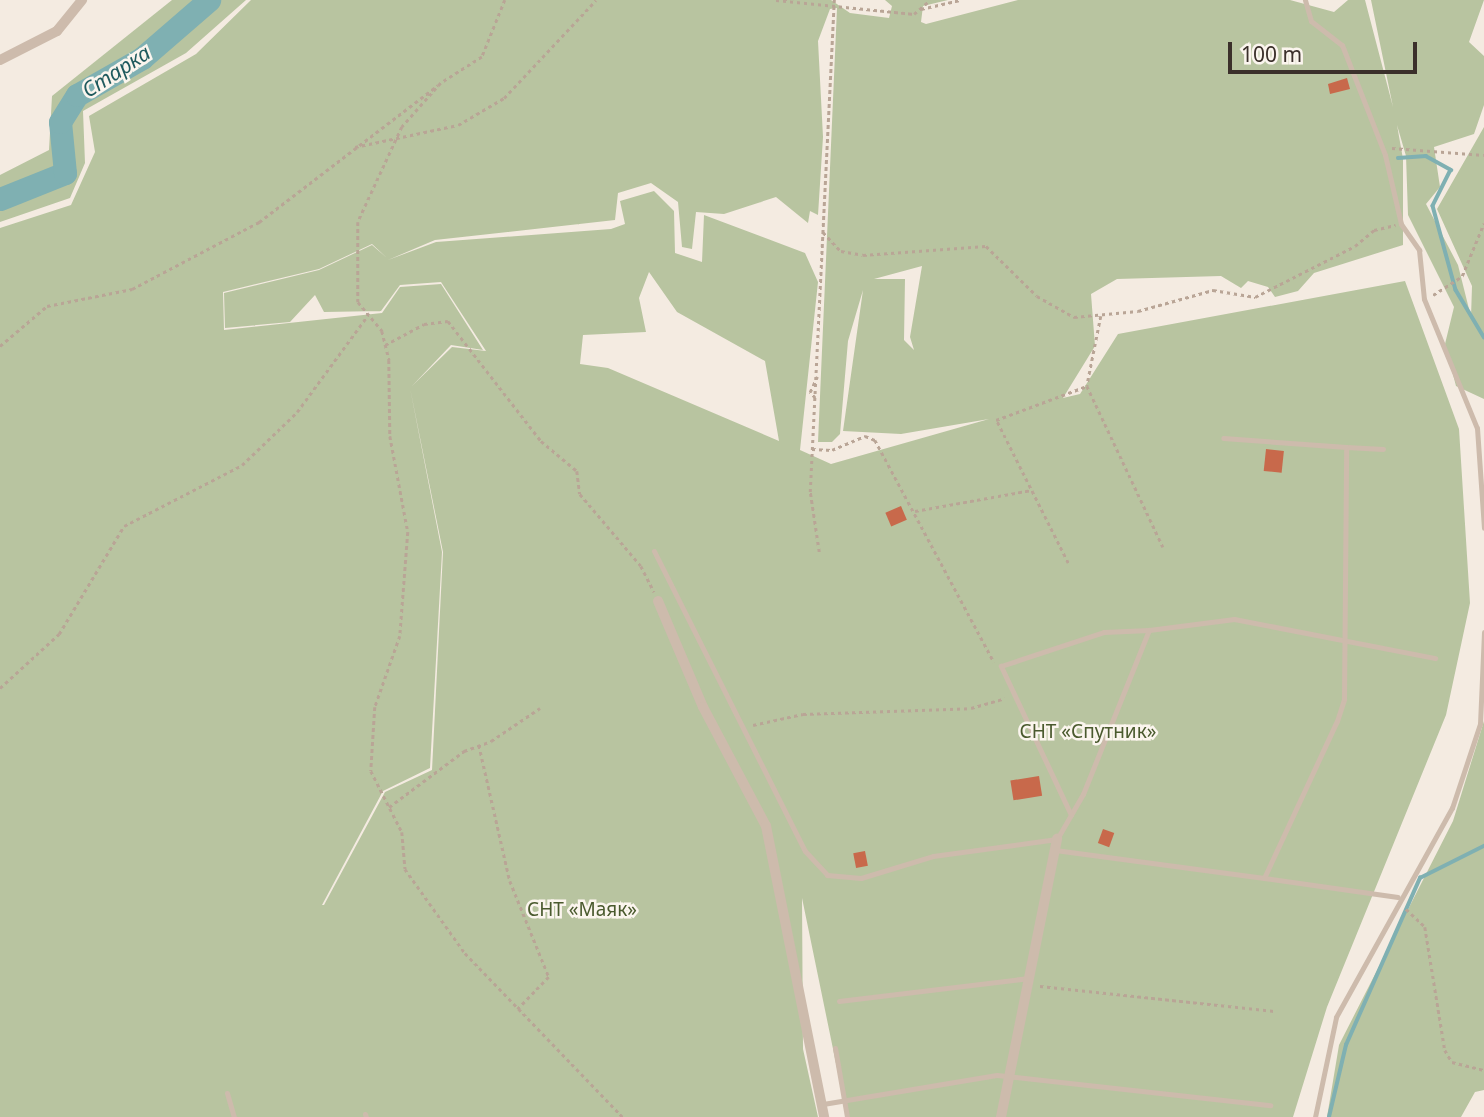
<!DOCTYPE html>
<meta charset="utf-8">
<style>
body{margin:0}
#map{position:relative;width:1484px;height:1117px;overflow:hidden;background:#f4ebe1;font-family:"Noto Sans",sans-serif}
div>[style]{position:absolute}
.green>*{inset:0;background:#b8c4a0}
.stream>*{height:3.5px;margin:-1.75px;padding:0 1.75px;transform-origin:1.75px;border-radius:1.75px;background:#7fb0b2}
.river>*{height:23px;margin:-11.5px;padding:0 11.5px;transform-origin:11.5px;border-radius:11.5px;background:#7fb0b2}
.building>*{inset:0;background:#c8694b;transform-origin:0 0}
.path>*{height:2.5px;margin-top:-1.25px;transform-origin:0;background:repeating-linear-gradient(90deg,#b9a596 0 3.5px,transparent 0 7px)}
.lane>*{height:5px;margin:-2.5px;padding:0 2.5px;transform-origin:2.5px;border-radius:2.5px;background:#cdbbac}
.street>*{height:10px;margin:-5px;padding:0 5px;transform-origin:5px;border-radius:5px;background:#cdbbac}
span{translate:-50% -50%;white-space:nowrap;text-align:center;line-height:1.15;-webkit-text-stroke:5px #fbf5ee;paint-order:stroke}
.park-label{font-size:19px;color:#4a5a2e}
.water-label{font-size:21px;color:#1f5a5e;font-style:italic}
.scale{position:absolute;left:1228px;top:42px;width:189px;height:32px;box-sizing:border-box;border:4px solid #3b302b;border-top:0;padding-left:9px;font-size:21px;line-height:24px;white-space:nowrap;color:#3b302b;-webkit-text-stroke:5px #fbf5ee;paint-order:stroke}
</style>
<div id="map">
<div class="green">
<div style="clip-path:polygon(172px 0,246px 0,186px 53px,83px 111px,85px 163px,70px 198px,0 222px,0 175px,49px 150px,52px 96px)"></div>
<div style="clip-path:polygon(evenodd,251px 0,831px 0,850px 13px,889px 18px,892px 6px,885px 0,948px 0,923px 6px,921px 22px,926px 24px,1018px 0,1290px 0,1334px 12px,1348px 0,1365px 0,1393px 107px,1371px 0,1484px 0,1469px 42px,1484px 56px,1484px 105px,1474px 134px,1434px 147px,1440px 187px,1426px 204px,1458px 265px,1471px 317px,1472px 286px,1437px 209px,1484px 127px,1484px 399px,1456px 386px,1445px 344px,1454px 307px,1408px 215px,1406px 156px,1397px 125px,1403px 159px,1403px 245px,1314px 273px,1298px 291px,1275px 297px,1268px 287px,1248px 281px,1241px 288px,1221px 276px,1117px 279px,1091px 294px,1095px 346px,1063px 398px,1080px 394px,1118px 334px,1405px 281px,1459px 429px,1470px 603px,1446px 715px,1327px 1007px,1293px 1117px,847px 1117px,802px 898px,803px 1049px,818px 1117px,0 1117px,0 228px,71px 205px,95px 152px,89px 116px,196px 54px,251px 0,837px 8px,818px 442px,832px 442px,840px 434px,848px 341px,863px 290px,843px 431px,901px 434px,989px 419px,831px 464px,800px 450px,818px 282px,805px 253px,704px 215px,702px 262px,675px 253px,674px 211px,654px 191px,620px 201px,625px 224px,611px 229px,436px 242px,388px 260px,435px 240px,615px 220px,618px 193px,651px 183px,678px 202px,682px 247px,692px 249px,696px 212px,724px 214px,776px 197px,808px 223px,810px 211px,818px 215px,823px 137px,818px 41px,830px 9px,837px 8px,251px 0,372px 244px,387px 258px,372px 245px,319px 270px,224px 293px,225px 328px,290px 322px,315px 295px,324px 312px,381px 311px,400px 285px,441px 282px,486px 351px,452px 347px,412px 386px,451px 345px,483px 350px,441px 284px,400px 287px,382px 313px,224px 330px,223px 292px,319px 269px,372px 244px,251px 0,922px 266px,910px 337px,914px 350px,904px 340px,905px 279px,874px 279px,922px 266px,251px 0,649px 272px,677px 312px,765px 361px,779px 441px,608px 368px,580px 364px,583px 335px,646px 332px,639px 298px,649px 272px,251px 0,410px 388px,443px 552px,432px 770px,385px 792px,324px 905px,322px 905px,383px 791px,430px 768px,442px 552px,410px 388px)"></div>
<div style="clip-path:polygon(1484px 721px,1484px 1090px,1475px 1092px,1461px 1117px,1327px 1117px,1339px 1045px,1453px 821px)"></div>
</div>
<div class="stream">
<div style="left:1398px;top:158px;width:28px;rotate:-4deg"></div>
<div style="left:1426px;top:156px;width:29px;rotate:29deg"></div>
<div style="left:1451px;top:170px;width:40px;rotate:116.6deg"></div>
<div style="left:1433px;top:206px;width:87px;rotate:74.7deg"></div>
<div style="left:1456px;top:290px;width:55px;rotate:59.2deg"></div>
<div style="left:1329px;top:1117px;width:74px;rotate:-76.7deg"></div>
<div style="left:1346px;top:1045px;width:183px;rotate:-66.1deg"></div>
<div style="left:1420px;top:878px;width:72px;rotate:-26.6deg"></div>
</div>
<div class="river">
<div style="left:0;top:199px;width:70px;rotate:-21.8deg"></div>
<div style="left:65px;top:173px;width:51px;rotate:-95.6deg"></div>
<div style="left:60px;top:122px;width:32px;rotate:-58deg"></div>
<div style="left:77px;top:95px;width:75px;rotate:-29.6deg"></div>
<div style="left:142px;top:58px;width:89px;rotate:-40.9deg"></div>
</div>
<div class="building">
<div style="clip-path:polygon(1347px 78px,1350px 89px,1330px 94px,1328px 84px)"></div>
<div style="left:1266px;top:449px;width:18px;height:22px;rotate:6deg"></div>
<div style="left:901px;top:506px;width:15px;height:17px;rotate:67deg"></div>
<div style="left:1039px;top:776px;width:20px;height:29px;rotate:81deg"></div>
<div style="left:1103px;top:829px;width:12px;height:15px;rotate:20deg"></div>
<div style="left:865px;top:851px;width:15px;height:12px;rotate:79deg"></div>
</div>
<div class="path">
<div style="left:505px;top:0;width:61px;rotate:112deg"></div>
<div style="left:482px;top:57px;width:49px;rotate:147.6deg"></div>
<div style="left:441px;top:83px;width:59px;rotate:131.6deg"></div>
<div style="left:402px;top:127px;width:105px;rotate:114.9deg"></div>
<div style="left:358px;top:222px;width:80px;rotate:90deg"></div>
<div style="left:358px;top:302px;width:38px;rotate:50deg"></div>
<div style="left:382px;top:331px;width:30px;rotate:76deg"></div>
<div style="left:389px;top:360px;width:76px;rotate:89.2deg"></div>
<div style="left:390px;top:436px;width:98px;rotate:79.4deg"></div>
<div style="left:408px;top:532px;width:104px;rotate:94.4deg"></div>
<div style="left:400px;top:636px;width:75px;rotate:109.4deg"></div>
<div style="left:375px;top:707px;width:64px;rotate:93.6deg"></div>
<div style="left:371px;top:771px;width:68px;rotate:63.1deg"></div>
<div style="left:402px;top:832px;width:37px;rotate:85deg"></div>
<div style="left:405px;top:869px;width:103px;rotate:54.5deg"></div>
<div style="left:465px;top:953px;width:228px;rotate:46.1deg"></div>
<div style="left:776px;top:0;width:139px;rotate:5.8deg"></div>
<div style="left:914px;top:14px;width:21px;rotate:-41deg"></div>
<div style="left:921px;top:9px;width:39px;rotate:-13deg"></div>
<div style="left:355px;top:147px;width:105px;rotate:-12.1deg"></div>
<div style="left:458px;top:125px;width:53px;rotate:-30.4deg"></div>
<div style="left:504px;top:98px;width:134px;rotate:-46.8deg"></div>
<div style="left:1392px;top:148px;width:92px;rotate:4.4deg"></div>
<div style="left:823px;top:232px;width:26px;rotate:47deg"></div>
<div style="left:841px;top:251px;width:22px;rotate:10deg"></div>
<div style="left:863px;top:255px;width:123px;rotate:-4.2deg"></div>
<div style="left:986px;top:246px;width:71px;rotate:44.4deg"></div>
<div style="left:1037px;top:296px;width:43px;rotate:29.6deg"></div>
<div style="left:1074px;top:317px;width:64px;rotate:-5.4deg"></div>
<div style="left:1138px;top:311px;width:78px;rotate:-15.6deg"></div>
<div style="left:1213px;top:290px;width:43px;rotate:9.5deg"></div>
<div style="left:1255px;top:297px;width:112px;rotate:-27deg"></div>
<div style="left:1355px;top:246px;width:25px;rotate:-40deg"></div>
<div style="left:1374px;top:230px;width:22px;rotate:-13deg"></div>
<div style="left:1433px;top:295px;width:35px;rotate:-33deg"></div>
<div style="left:1462px;top:276px;width:57px;rotate:-67.5deg"></div>
<div style="left:1101px;top:316px;width:71px;rotate:101.3deg"></div>
<div style="left:1087px;top:386px;width:178px;rotate:64.7deg"></div>
<div style="left:385px;top:345px;width:44px;rotate:-28.3deg"></div>
<div style="left:424px;top:324px;width:24px;rotate:-7deg"></div>
<div style="left:448px;top:321px;width:152px;rotate:52.2deg"></div>
<div style="left:541px;top:441px;width:47px;rotate:39.8deg"></div>
<div style="left:577px;top:471px;width:23px;rotate:83deg"></div>
<div style="left:580px;top:494px;width:94px;rotate:49.7deg"></div>
<div style="left:641px;top:566px;width:29px;rotate:63deg"></div>
<div style="left:0;top:346px;width:62px;rotate:-40.4deg"></div>
<div style="left:47px;top:306px;width:87px;rotate:-11.3deg"></div>
<div style="left:132px;top:289px;width:144px;rotate:-27.8deg"></div>
<div style="left:259px;top:222px;width:225px;rotate:-37.4deg"></div>
<div style="left:815px;top:398px;width:8px;rotate:-130deg"></div>
<div style="left:810px;top:392px;width:17px;rotate:-65deg"></div>
<div style="left:812px;top:449px;width:20px;rotate:3deg"></div>
<div style="left:832px;top:450px;width:36px;rotate:-23deg"></div>
<div style="left:865px;top:436px;width:11px;rotate:22deg"></div>
<div style="left:875px;top:440px;width:252px;rotate:61.8deg"></div>
<div style="left:915px;top:511px;width:119px;rotate:-10.2deg"></div>
<div style="left:819px;top:552px;width:61px;rotate:-98.5deg"></div>
<div style="left:810px;top:492px;width:493px;rotate:-87.2deg"></div>
<div style="left:1068px;top:563px;width:160px;rotate:-116.7deg"></div>
<div style="left:996px;top:420px;width:97px;rotate:-20.5deg"></div>
<div style="left:0;top:688px;width:80px;rotate:-42.5deg"></div>
<div style="left:59px;top:634px;width:126px;rotate:-59deg"></div>
<div style="left:124px;top:526px;width:133px;rotate:-27.3deg"></div>
<div style="left:242px;top:465px;width:76px;rotate:-43.9deg"></div>
<div style="left:297px;top:412px;width:120px;rotate:-53.8deg"></div>
<div style="left:753px;top:725px;width:51px;rotate:-12.4deg"></div>
<div style="left:803px;top:714px;width:168px;rotate:-2deg"></div>
<div style="left:971px;top:708px;width:35px;rotate:-16deg"></div>
<div style="left:479px;top:745px;width:139px;rotate:77.2deg"></div>
<div style="left:510px;top:881px;width:104px;rotate:67.9deg"></div>
<div style="left:549px;top:977px;width:45px;rotate:134.1deg"></div>
<div style="left:389px;top:807px;width:94px;rotate:-36.7deg"></div>
<div style="left:464px;top:751px;width:29px;rotate:-20deg"></div>
<div style="left:491px;top:741px;width:59px;rotate:-34deg"></div>
<div style="left:1406px;top:909px;width:26px;rotate:43deg"></div>
<div style="left:1425px;top:927px;width:125px;rotate:80.8deg"></div>
<div style="left:1445px;top:1050px;width:14px;rotate:60deg"></div>
<div style="left:1452px;top:1062px;width:33px;rotate:14deg"></div>
<div style="left:1040px;top:986px;width:235px;rotate:6.1deg"></div>
</div>
<div class="lane">
<div style="left:1305px;top:0;width:22px;rotate:74deg"></div>
<div style="left:1311px;top:21px;width:39px;rotate:38deg"></div>
<div style="left:1342px;top:45px;width:118px;rotate:68.6deg"></div>
<div style="left:1385px;top:155px;width:71px;rotate:76.9deg"></div>
<div style="left:1401px;top:224px;width:32px;rotate:55deg"></div>
<div style="left:1419px;top:250px;width:49px;rotate:84.2deg"></div>
<div style="left:1424px;top:299px;width:139px;rotate:67.7deg"></div>
<div style="left:1477px;top:428px;width:100px;rotate:86deg"></div>
<div style="left:1346px;top:447px;width:37px;rotate:3deg"></div>
<div style="left:654px;top:551px;width:336px;rotate:63.3deg"></div>
<div style="left:805px;top:851px;width:33px;rotate:47deg"></div>
<div style="left:827px;top:875px;width:34px;rotate:5deg"></div>
<div style="left:861px;top:878px;width:75px;rotate:-17deg"></div>
<div style="left:933px;top:856px;width:125px;rotate:-7.8deg"></div>
<div style="left:1057px;top:839px;width:52px;rotate:-60deg"></div>
<div style="left:1083px;top:794px;width:177px;rotate:-68.1deg"></div>
<div style="left:1149px;top:630px;width:86px;rotate:-7.4deg"></div>
<div style="left:1234px;top:619px;width:205px;rotate:11deg"></div>
<div style="left:1071px;top:815px;width:165px;rotate:-115.2deg"></div>
<div style="left:1001px;top:666px;width:108px;rotate:-18.3deg"></div>
<div style="left:1104px;top:632px;width:45px;rotate:-2.5deg"></div>
<div style="left:1055px;top:850px;width:211px;rotate:7.6deg"></div>
<div style="left:1264px;top:878px;width:173px;rotate:-65.1deg"></div>
<div style="left:1337px;top:721px;width:23px;rotate:-72deg"></div>
<div style="left:1344px;top:699px;width:252px;rotate:-89.5deg"></div>
<div style="left:1346px;top:447px;width:123px;rotate:-175.8deg"></div>
<div style="left:1264px;top:878px;width:135px;rotate:8.1deg"></div>
<div style="left:839px;top:1001px;width:190px;rotate:-6.9deg"></div>
<div style="left:835px;top:1048px;width:70px;rotate:80.1deg"></div>
<div style="left:227px;top:1093px;width:25px;rotate:74deg"></div>
<div style="left:823px;top:1104px;width:176px;rotate:-9.5deg"></div>
<div style="left:997px;top:1075px;width:275px;rotate:6.3deg"></div>
<div style="left:365px;top:1114px;width:3px;rotate:72deg"></div>
<div style="left:1315px;top:1117px;width:102px;rotate:-78.1deg"></div>
<div style="left:1336px;top:1017px;width:239px;rotate:-61deg"></div>
<div style="left:1452px;top:808px;width:89px;rotate:-71.6deg"></div>
<div style="left:1480px;top:724px;width:92px;rotate:-87.5deg"></div>
</div>
<div class="street">
<div style="left:0;top:60px;width:64px;rotate:-27deg"></div>
<div style="left:57px;top:31px;width:40px;rotate:-51deg"></div>
<div style="left:658px;top:601px;width:115px;rotate:67deg"></div>
<div style="left:703px;top:707px;width:135px;rotate:62.1deg"></div>
<div style="left:766px;top:826px;width:297px;rotate:78.7deg"></div>
<div style="left:1001px;top:1117px;width:284px;rotate:-78.6deg"></div>
</div>
<div class="park-label">
<span style="left:1088px;top:732px">СНТ «Спутник»</span>
<span style="left:582px;top:910px">СНТ «Маяк»</span>
</div>
<div class="water-label">
<span style="left:116px;top:71px;rotate:-33deg">Старка</span>
</div>
<div class="scale">100 m</div>
</div>
